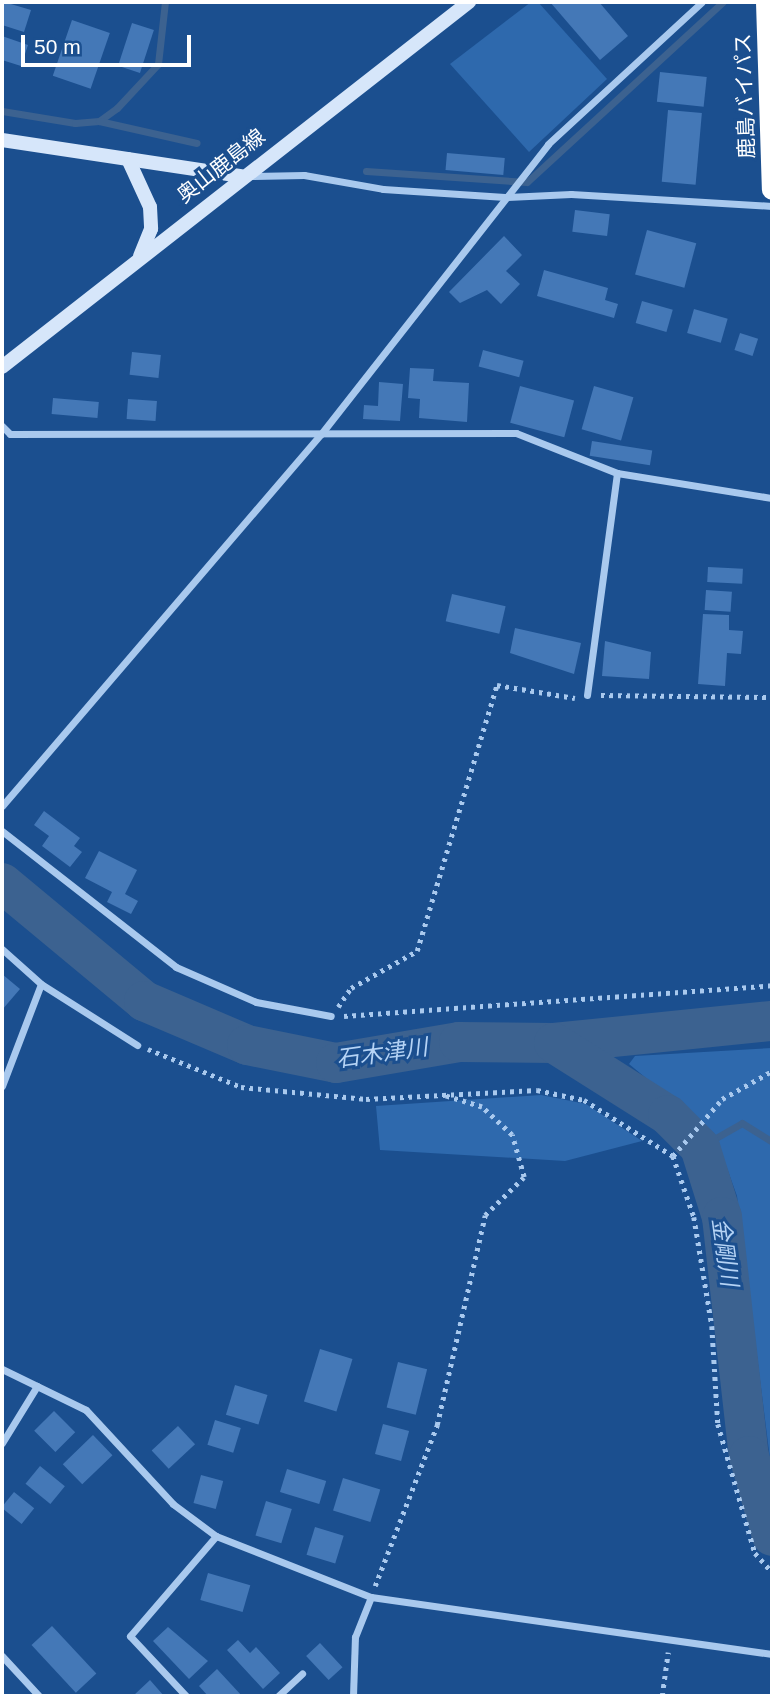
<!DOCTYPE html>
<meta charset="utf-8">
<style>
body{margin:0}
#map{position:relative;width:774px;height:1698px;overflow:hidden;background:#1b4f8f;font-family:Arial,"Noto Sans JP",sans-serif}
div>[style]{position:absolute}
.green>*{inset:0;background:#2e69ad}
.stream>*{height:7px;margin:-3.5px;padding:0 3.5px;transform-origin:3.5px;border-radius:3.5px;background:#3c6290}
.river>*{height:40px;margin:-20px;padding:0 20px;transform-origin:20px;border-radius:20px;background:#3c6290}
.building>*{inset:0;background:#4478b7;transform-origin:0 0}
.path>*{height:4.5px;margin-top:-2.25px;transform-origin:0;background:repeating-linear-gradient(90deg,#a9c9ee 0 3.5px,transparent 0 8.5px)}
.street>*{height:7px;margin:-3.5px;padding:0 3.5px;transform-origin:3.5px;border-radius:3.5px;background:#a9c9ee}
.secondary>*{height:14px;margin:-7px;padding:0 7px;transform-origin:7px;border-radius:7px;background:#d6e6fa}
.highway>*{height:21px;margin:-10.5px;padding:0 10.5px;transform-origin:10.5px;border-radius:10.5px;background:#fff}
span{translate:-50% -50%;white-space:nowrap;text-align:center;line-height:1.15;-webkit-text-stroke:6px #1b4f8f;paint-order:stroke}
.street-label{font-size:21px;color:#fff}
.water-label{font-size:23px;color:#b5d3f5;font-style:italic}
.frame{position:absolute;inset:0;border:4px solid #fff;pointer-events:none}
.scale{position:absolute;left:21px;top:35px;width:170px;height:32px;box-sizing:border-box;border:4px solid #fff;border-top:0;padding-left:9px;font-size:21px;line-height:24px;white-space:nowrap;color:#fff;-webkit-text-stroke:5px #1b4f8f;paint-order:stroke}
</style>
<div id="map">
<div class="green">
<div style="clip-path:polygon(531px 2px,538px 2px,607px 79px,529px 152px,450px 64px)"></div>
<div style="clip-path:polygon(772px 1048px,772px 1475px,737px 1196px,715px 1135px,629px 1064px,635px 1056px)"></div>
<div style="clip-path:polygon(541px 1095px,586px 1104px,642px 1141px,565px 1161px,380px 1150px,376px 1106px)"></div>
</div>
<div class="stream">
<div style="left:2px;top:111px;width:74px;rotate:9.3deg"></div>
<div style="left:75px;top:123px;width:24px;rotate:-5deg"></div>
<div style="left:99px;top:121px;width:22px;rotate:-36deg"></div>
<div style="left:117px;top:108px;width:60px;rotate:-47deg"></div>
<div style="left:158px;top:64px;width:62px;rotate:-83.6deg"></div>
<div style="left:99px;top:121px;width:100px;rotate:12.7deg"></div>
<div style="left:366px;top:171px;width:161px;rotate:3.9deg"></div>
<div style="left:527px;top:182px;width:266px;rotate:-42.6deg"></div>
<div style="left:700px;top:1147px;width:48px;rotate:-29.7deg"></div>
<div style="left:742px;top:1123px;width:36px;rotate:32deg"></div>
</div>
<div class="river">
<div style="left:2px;top:883px;width:185px;rotate:39.7deg"></div>
<div style="left:144px;top:1001px;width:112px;rotate:23.1deg"></div>
<div style="left:247px;top:1045px;width:91px;rotate:11.4deg"></div>
<div style="left:336px;top:1063px;width:125px;rotate:-9.7deg"></div>
<div style="left:459px;top:1042px;width:95px;rotate:0.6deg"></div>
<div style="left:554px;top:1043px;width:219px;rotate:-5.8deg"></div>
<div style="left:554px;top:1043px;width:135px;rotate:32.3deg"></div>
<div style="left:668px;top:1115px;width:45px;rotate:45deg"></div>
<div style="left:700px;top:1147px;width:73px;rotate:72.6deg"></div>
<div style="left:722px;top:1217px;width:241px;rotate:83.6deg"></div>
<div style="left:749px;top:1456px;width:83px;rotate:74deg"></div>
</div>
<div class="building">
<div style="clip-path:polygon(4px 2px,31px 10px,24px 32px,2px 25px)"></div>
<div style="clip-path:polygon(550px 2px,599px 2px,628px 36px,600px 60px)"></div>
<div style="left:72px;top:20px;width:40px;height:59px;rotate:19deg"></div>
<div style="left:132px;top:23px;width:23px;height:45px;rotate:18deg"></div>
<div style="clip-path:polygon(2px 36px,28px 45px,21px 66px,2px 60px)"></div>
<div style="left:660px;top:72px;width:47px;height:30px;rotate:6deg"></div>
<div style="left:668px;top:110px;width:34px;height:72px;rotate:5deg"></div>
<div style="left:447px;top:153px;width:58px;height:17px;rotate:5deg"></div>
<div style="left:575px;top:210px;width:35px;height:22px;rotate:7deg"></div>
<div style="left:647px;top:230px;width:51px;height:46px;rotate:15deg"></div>
<div style="clip-path:polygon(504px 236px,522px 255px,506px 271px,520px 284px,501px 304px,487px 290px,460px 303px,449px 292px)"></div>
<div style="clip-path:polygon(544px 270px,608px 288px,605px 300px,618px 304px,614px 318px,537px 296px)"></div>
<div style="left:642px;top:301px;width:32px;height:23px;rotate:16deg"></div>
<div style="left:694px;top:309px;width:35px;height:25px;rotate:16deg"></div>
<div style="left:740px;top:333px;width:19px;height:18px;rotate:18deg"></div>
<div style="left:483px;top:350px;width:42px;height:17px;rotate:15deg"></div>
<div style="left:132px;top:352px;width:29px;height:23px;rotate:6deg"></div>
<div style="clip-path:polygon(410px 368px,434px 369px,433px 381px,469px 383px,467px 422px,419px 418px,420px 399px,408px 398px)"></div>
<div style="clip-path:polygon(379px 382px,403px 384px,400px 421px,363px 419px,364px 405px,378px 406px)"></div>
<div style="left:520px;top:386px;width:56px;height:38px;rotate:15deg"></div>
<div style="left:594px;top:386px;width:41px;height:45px;rotate:16deg"></div>
<div style="left:53px;top:398px;width:46px;height:16px;rotate:5deg"></div>
<div style="left:128px;top:399px;width:29px;height:20px;rotate:4deg"></div>
<div style="left:592px;top:441px;width:61px;height:15px;rotate:9deg"></div>
<div style="left:708px;top:567px;width:35px;height:15px;rotate:3deg"></div>
<div style="left:706px;top:590px;width:26px;height:20px;rotate:4deg"></div>
<div style="left:452px;top:594px;width:55px;height:28px;rotate:13deg"></div>
<div style="clip-path:polygon(703px 614px,729px 615px,729px 630px,743px 631px,741px 654px,727px 653px,725px 686px,698px 684px)"></div>
<div style="clip-path:polygon(515px 628px,581px 643px,574px 674px,510px 653px)"></div>
<div style="clip-path:polygon(605px 641px,651px 652px,649px 679px,602px 676px)"></div>
<div style="clip-path:polygon(44px 811px,80px 838px,74px 846px,82px 852px,70px 867px,42px 846px,49px 836px,34px 825px)"></div>
<div style="clip-path:polygon(99px 851px,137px 870px,125px 894px,138px 901px,131px 914px,107px 902px,112px 892px,85px 878px)"></div>
<div style="clip-path:polygon(2px 974px,20px 989px,2px 1010px)"></div>
<div style="left:320px;top:1349px;width:34px;height:55px;rotate:17deg"></div>
<div style="left:398px;top:1362px;width:30px;height:47px;rotate:14deg"></div>
<div style="left:235px;top:1385px;width:34px;height:31px;rotate:17deg"></div>
<div style="left:54px;top:1411px;width:30px;height:28px;rotate:45deg"></div>
<div style="left:215px;top:1420px;width:27px;height:26px;rotate:17deg"></div>
<div style="left:383px;top:1424px;width:27px;height:31px;rotate:15deg"></div>
<div style="left:178px;top:1426px;width:25px;height:36px;rotate:47deg"></div>
<div style="left:93px;top:1435px;width:28px;height:42px;rotate:46deg"></div>
<div style="left:40px;top:1466px;width:32px;height:23px;rotate:39deg"></div>
<div style="left:287px;top:1469px;width:41px;height:24px;rotate:17deg"></div>
<div style="left:201px;top:1475px;width:23px;height:29px;rotate:15deg"></div>
<div style="left:343px;top:1478px;width:39px;height:34px;rotate:17deg"></div>
<div style="left:14px;top:1492px;width:26px;height:20px;rotate:39deg"></div>
<div style="left:266px;top:1501px;width:27px;height:36px;rotate:17deg"></div>
<div style="left:315px;top:1527px;width:30px;height:29px;rotate:17deg"></div>
<div style="left:208px;top:1573px;width:44px;height:28px;rotate:16deg"></div>
<div style="left:52px;top:1626px;width:65px;height:28px;rotate:47deg"></div>
<div style="clip-path:polygon(168px 1627px,208px 1661px,189px 1679px,153px 1641px)"></div>
<div style="clip-path:polygon(238px 1640px,250px 1653px,256px 1647px,280px 1673px,263px 1689px,227px 1650px)"></div>
<div style="left:320px;top:1643px;width:33px;height:19px;rotate:47deg"></div>
<div style="clip-path:polygon(217px 1669px,242px 1696px,208px 1696px,199px 1686px)"></div>
<div style="clip-path:polygon(150px 1680px,164px 1696px,133px 1696px)"></div>
</div>
<div class="path">
<div style="left:601px;top:695px;width:171px;rotate:0.7deg"></div>
<div style="left:338px;top:1007px;width:23px;rotate:-56deg"></div>
<div style="left:351px;top:988px;width:76px;rotate:-29.3deg"></div>
<div style="left:417px;top:951px;width:278px;rotate:-73.3deg"></div>
<div style="left:497px;top:685px;width:79px;rotate:9.5deg"></div>
<div style="left:344px;top:1016px;width:429px;rotate:-4.1deg"></div>
<div style="left:148px;top:1049px;width:100px;rotate:22.2deg"></div>
<div style="left:241px;top:1087px;width:126px;rotate:5.5deg"></div>
<div style="left:366px;top:1099px;width:171px;rotate:-3deg"></div>
<div style="left:537px;top:1090px;width:48px;rotate:12deg"></div>
<div style="left:584px;top:1100px;width:105px;rotate:32.2deg"></div>
<div style="left:673px;top:1156px;width:65px;rotate:71deg"></div>
<div style="left:694px;top:1217px;width:110px;rotate:80.6deg"></div>
<div style="left:712px;top:1326px;width:98px;rotate:86.5deg"></div>
<div style="left:718px;top:1424px;width:134px;rotate:74deg"></div>
<div style="left:755px;top:1553px;width:25px;rotate:48deg"></div>
<div style="left:673px;top:1156px;width:75px;rotate:-49.3deg"></div>
<div style="left:722px;top:1099px;width:57px;rotate:-29.2deg"></div>
<div style="left:375px;top:1586px;width:173px;rotate:-68.9deg"></div>
<div style="left:437px;top:1425px;width:215px;rotate:-77.1deg"></div>
<div style="left:485px;top:1215px;width:54px;rotate:-44.3deg"></div>
<div style="left:524px;top:1177px;width:44px;rotate:-105.9deg"></div>
<div style="left:512px;top:1135px;width:41px;rotate:-137deg"></div>
<div style="left:482px;top:1107px;width:39px;rotate:-163deg"></div>
<div style="left:662px;top:1696px;width:44px;rotate:-82.2deg"></div>
</div>
<div class="street">
<div style="left:250px;top:176px;width:54px;rotate:-1.1deg"></div>
<div style="left:304px;top:175px;width:80px;rotate:10deg"></div>
<div style="left:383px;top:189px;width:122px;rotate:3.8deg"></div>
<div style="left:505px;top:197px;width:66px;rotate:-2.6deg"></div>
<div style="left:571px;top:194px;width:201px;rotate:3.4deg"></div>
<div style="left:2px;top:426px;width:11px;rotate:45deg"></div>
<div style="left:10px;top:434px;width:506px;rotate:-0.11deg"></div>
<div style="left:516px;top:433px;width:109px;rotate:21.6deg"></div>
<div style="left:617px;top:473px;width:157px;rotate:9.2deg"></div>
<div style="left:587px;top:695px;width:224px;rotate:-82.3deg"></div>
<div style="left:2px;top:806px;width:490px;rotate:-49.4deg"></div>
<div style="left:321px;top:434px;width:368px;rotate:-51.9deg"></div>
<div style="left:548px;top:144px;width:209px;rotate:-42.7deg"></div>
<div style="left:2px;top:831px;width:221px;rotate:38deg"></div>
<div style="left:176px;top:967px;width:87px;rotate:23.6deg"></div>
<div style="left:256px;top:1002px;width:76px;rotate:10.6deg"></div>
<div style="left:2px;top:949px;width:52px;rotate:41.9deg"></div>
<div style="left:41px;top:984px;width:114px;rotate:32.4deg"></div>
<div style="left:2px;top:1086px;width:109px;rotate:-69.1deg"></div>
<div style="left:2px;top:1369px;width:93px;rotate:26deg"></div>
<div style="left:86px;top:1410px;width:128px;rotate:47.2deg"></div>
<div style="left:173px;top:1504px;width:54px;rotate:36.7deg"></div>
<div style="left:216px;top:1536px;width:167px;rotate:21.5deg"></div>
<div style="left:371px;top:1597px;width:405px;rotate:8.1deg"></div>
<div style="left:2px;top:1443px;width:67px;rotate:-58.4deg"></div>
<div style="left:2px;top:1656px;width:54px;rotate:47.2deg"></div>
<div style="left:186px;top:1696px;width:82px;rotate:-133deg"></div>
<div style="left:130px;top:1636px;width:132px;rotate:-49.3deg"></div>
<div style="left:278px;top:1696px;width:33px;rotate:-43deg"></div>
<div style="left:353px;top:1696px;width:59px;rotate:-88.1deg"></div>
<div style="left:355px;top:1637px;width:43px;rotate:-68.2deg"></div>
</div>
<div class="secondary">
<div style="left:2px;top:140px;width:242px;rotate:8.6deg"></div>
<div style="left:128px;top:159px;width:53px;rotate:65.4deg"></div>
<div style="left:150px;top:207px;width:22px;rotate:87deg"></div>
<div style="left:151px;top:229px;width:29px;rotate:112deg"></div>
<div style="left:2px;top:367px;width:593px;rotate:-38.01deg"></div>
</div>
<div class="highway">
<div style="left:766px;top:2px;width:187px;rotate:88.2deg"></div>
</div>
<div class="street-label">
<span style="left:745px;top:96px;rotate:-92deg">鹿島バイパス</span>
<span style="left:221px;top:166px;rotate:-38deg">奥山鹿島線</span>
</div>
<div class="water-label">
<span style="left:382px;top:1053px;rotate:-8deg">石木津川</span>
<span style="left:725px;top:1252px;rotate:82deg">金剛川</span>
</div>
<div class="frame"></div>
<div class="scale">50 m</div>
</div>
